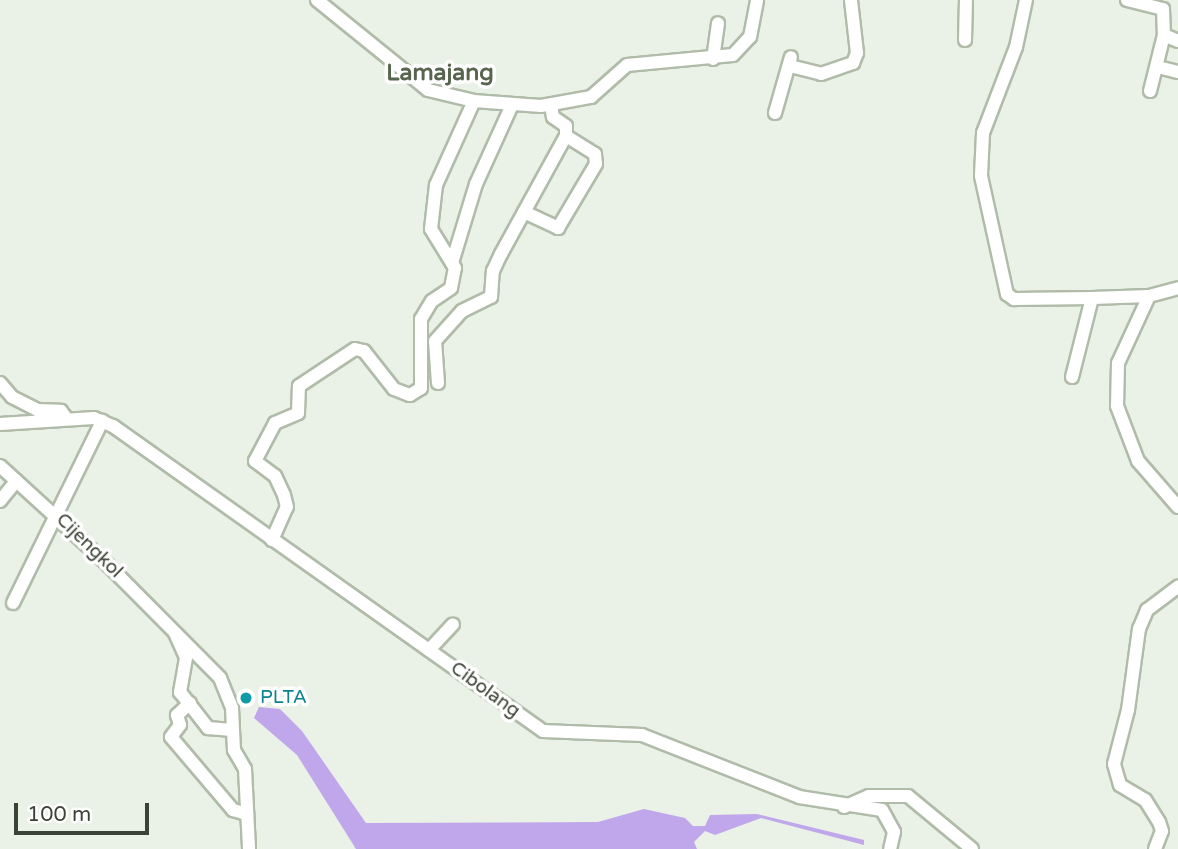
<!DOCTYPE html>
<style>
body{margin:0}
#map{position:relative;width:1178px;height:849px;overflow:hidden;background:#eaf1e6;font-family:"Varela Round",sans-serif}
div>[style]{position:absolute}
.water>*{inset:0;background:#c0a6ea}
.roads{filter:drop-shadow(2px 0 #b0bca9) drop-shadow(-2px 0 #b0bca9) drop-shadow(0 2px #b0bca9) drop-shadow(0 -2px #b0bca9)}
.minor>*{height:12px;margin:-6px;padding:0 6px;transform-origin:6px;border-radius:6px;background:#fff}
.dots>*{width:19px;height:19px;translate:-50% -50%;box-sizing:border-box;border:4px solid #fff;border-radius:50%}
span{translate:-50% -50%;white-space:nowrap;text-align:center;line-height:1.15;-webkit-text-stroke:7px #fff;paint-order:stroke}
.street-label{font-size:19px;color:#3b4336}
.culture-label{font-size:19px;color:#0d838f}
.left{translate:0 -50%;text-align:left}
.quarter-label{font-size:23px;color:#58654e;font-weight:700}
.scale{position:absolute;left:14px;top:803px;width:135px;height:32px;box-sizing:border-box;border:4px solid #3b4336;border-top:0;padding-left:9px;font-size:21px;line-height:24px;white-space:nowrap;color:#3b4336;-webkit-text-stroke:5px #fff;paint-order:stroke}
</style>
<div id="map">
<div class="water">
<div style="clip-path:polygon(259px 707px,280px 709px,302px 731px,366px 823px,598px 822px,644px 809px,685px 818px,693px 826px,705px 826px,710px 815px,757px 814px,864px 840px,864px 845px,761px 818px,715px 835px,705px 831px,694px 842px,697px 849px,356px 849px,297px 755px,254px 718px)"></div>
</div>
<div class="roads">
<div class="minor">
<div style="left:317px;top:0;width:143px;rotate:39deg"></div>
<div style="left:428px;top:90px;width:47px;rotate:13.4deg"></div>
<div style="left:474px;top:101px;width:67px;rotate:4.3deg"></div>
<div style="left:541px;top:106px;width:51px;rotate:-10.2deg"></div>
<div style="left:591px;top:97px;width:48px;rotate:-41.6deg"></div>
<div style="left:627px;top:65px;width:106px;rotate:-5.4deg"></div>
<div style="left:733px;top:55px;width:25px;rotate:-47deg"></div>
<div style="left:750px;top:37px;width:38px;rotate:-79deg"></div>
<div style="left:1026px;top:0;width:48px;rotate:102deg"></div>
<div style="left:1016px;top:47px;width:92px;rotate:111deg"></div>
<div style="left:983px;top:133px;width:43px;rotate:92.7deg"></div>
<div style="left:981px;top:176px;width:121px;rotate:77.6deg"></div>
<div style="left:1007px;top:294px;width:9px;rotate:36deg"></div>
<div style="left:1014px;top:299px;width:78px;rotate:-0.7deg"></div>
<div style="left:1092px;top:298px;width:57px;rotate:-2deg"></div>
<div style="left:1149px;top:296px;width:30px;rotate:-15deg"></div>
<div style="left:1127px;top:0;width:37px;rotate:14deg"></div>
<div style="left:1163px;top:9px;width:26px;rotate:88deg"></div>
<div style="left:1164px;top:35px;width:15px;rotate:23deg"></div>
<div style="left:965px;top:40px;width:40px;rotate:-88.6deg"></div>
<div style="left:713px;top:59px;width:36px;rotate:-82deg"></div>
<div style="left:790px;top:66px;width:32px;rotate:14deg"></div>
<div style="left:821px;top:74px;width:34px;rotate:-19deg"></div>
<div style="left:853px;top:63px;width:11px;rotate:-68deg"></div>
<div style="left:857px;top:53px;width:53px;rotate:-96.5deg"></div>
<div style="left:1158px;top:67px;width:21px;rotate:14deg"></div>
<div style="left:1150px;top:91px;width:58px;rotate:-76deg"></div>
<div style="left:775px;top:113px;width:58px;rotate:-74.1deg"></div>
<div style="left:524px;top:212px;width:38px;rotate:25deg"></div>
<div style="left:558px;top:228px;width:74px;rotate:-59.3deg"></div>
<div style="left:596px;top:164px;width:10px;rotate:-96deg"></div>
<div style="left:595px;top:154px;width:34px;rotate:-148deg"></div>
<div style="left:452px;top:263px;width:83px;rotate:-73.1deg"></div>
<div style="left:476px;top:184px;width:87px;rotate:-65.5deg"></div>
<div style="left:1149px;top:296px;width:74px;rotate:114.8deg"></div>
<div style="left:1118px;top:363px;width:43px;rotate:91.3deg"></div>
<div style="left:1117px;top:406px;width:59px;rotate:69.1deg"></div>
<div style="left:1138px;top:461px;width:61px;rotate:49deg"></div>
<div style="left:1072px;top:377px;width:81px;rotate:-75.8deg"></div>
<div style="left:0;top:383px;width:18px;rotate:49deg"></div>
<div style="left:12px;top:397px;width:28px;rotate:27deg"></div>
<div style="left:37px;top:410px;width:24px;rotate:2deg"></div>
<div style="left:61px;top:411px;width:10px;rotate:53deg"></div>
<div style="left:438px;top:383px;width:42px;rotate:-94.1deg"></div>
<div style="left:435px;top:341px;width:40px;rotate:-48deg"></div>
<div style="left:462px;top:311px;width:32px;rotate:-26deg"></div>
<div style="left:491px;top:297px;width:26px;rotate:-86deg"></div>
<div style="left:493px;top:271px;width:19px;rotate:-65deg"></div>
<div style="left:501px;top:254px;width:135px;rotate:-61.2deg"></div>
<div style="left:566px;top:136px;width:10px;rotate:-90deg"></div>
<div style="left:566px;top:126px;width:16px;rotate:-145deg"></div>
<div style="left:553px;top:117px;width:11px;rotate:-100deg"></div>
<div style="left:0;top:424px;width:94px;rotate:-3.7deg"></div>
<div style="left:94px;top:418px;width:21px;rotate:23deg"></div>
<div style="left:113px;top:426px;width:527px;rotate:35.35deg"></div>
<div style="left:543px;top:731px;width:99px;rotate:2.3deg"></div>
<div style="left:642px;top:735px;width:169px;rotate:21.5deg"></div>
<div style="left:799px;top:797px;width:84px;rotate:8.9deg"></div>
<div style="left:882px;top:810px;width:25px;rotate:61deg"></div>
<div style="left:894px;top:832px;width:17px;rotate:103deg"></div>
<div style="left:0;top:466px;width:139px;rotate:42.4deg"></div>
<div style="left:103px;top:560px;width:166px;rotate:45.2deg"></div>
<div style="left:220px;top:678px;width:32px;rotate:68deg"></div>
<div style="left:232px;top:708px;width:42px;rotate:87.3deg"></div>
<div style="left:234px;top:750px;width:22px;rotate:60deg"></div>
<div style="left:245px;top:769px;width:80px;rotate:87.1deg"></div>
<div style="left:0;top:501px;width:26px;rotate:-51deg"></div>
<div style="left:272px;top:540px;width:36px;rotate:-66deg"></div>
<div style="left:287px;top:507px;width:12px;rotate:-104deg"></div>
<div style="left:284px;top:495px;width:21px;rotate:-115deg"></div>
<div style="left:275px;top:476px;width:25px;rotate:-143deg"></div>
<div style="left:255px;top:461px;width:43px;rotate:-62.2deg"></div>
<div style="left:275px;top:423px;width:25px;rotate:-23deg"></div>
<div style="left:298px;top:413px;width:27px;rotate:-88deg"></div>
<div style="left:299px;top:386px;width:67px;rotate:-33.5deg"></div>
<div style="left:355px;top:349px;width:9px;rotate:13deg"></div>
<div style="left:364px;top:351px;width:48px;rotate:51.7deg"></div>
<div style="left:394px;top:389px;width:17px;rotate:21deg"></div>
<div style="left:410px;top:395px;width:13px;rotate:-32deg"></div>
<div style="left:421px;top:388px;width:69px;rotate:-90deg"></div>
<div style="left:421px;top:319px;width:21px;rotate:-59deg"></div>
<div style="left:432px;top:301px;width:23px;rotate:-34deg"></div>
<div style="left:451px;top:288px;width:20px;rotate:-79deg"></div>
<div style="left:455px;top:268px;width:46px;rotate:-121.6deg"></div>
<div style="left:431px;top:229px;width:44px;rotate:-83.5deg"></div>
<div style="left:436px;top:185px;width:92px;rotate:-65.7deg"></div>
<div style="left:13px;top:603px;width:203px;rotate:-63.9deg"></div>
<div style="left:175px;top:633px;width:27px;rotate:66deg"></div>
<div style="left:186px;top:658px;width:35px;rotate:100deg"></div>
<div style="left:180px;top:692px;width:46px;rotate:52.1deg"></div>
<div style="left:208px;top:728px;width:24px;rotate:5deg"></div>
<div style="left:429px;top:650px;width:35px;rotate:-47deg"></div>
<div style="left:190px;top:703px;width:18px;rotate:137deg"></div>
<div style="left:177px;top:715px;width:10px;rotate:73deg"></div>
<div style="left:180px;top:725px;width:15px;rotate:127deg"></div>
<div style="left:171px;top:737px;width:96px;rotate:49.7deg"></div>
<div style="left:233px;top:810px;width:15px;rotate:16deg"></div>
<div style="left:844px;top:807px;width:27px;rotate:-24deg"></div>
<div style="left:869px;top:796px;width:39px"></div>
<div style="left:908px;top:796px;width:83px;rotate:39.6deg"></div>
<div style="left:1155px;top:849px;width:19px;rotate:-69deg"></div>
<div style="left:1162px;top:831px;width:9px;rotate:-108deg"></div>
<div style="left:1159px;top:822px;width:26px;rotate:-122deg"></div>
<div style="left:1145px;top:800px;width:29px;rotate:-149deg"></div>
<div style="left:1120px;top:785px;width:22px;rotate:-106deg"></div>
<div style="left:1114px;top:764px;width:56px;rotate:-75.5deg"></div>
<div style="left:1128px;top:710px;width:82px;rotate:-82.3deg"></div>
<div style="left:1139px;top:629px;width:21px;rotate:-67deg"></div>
<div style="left:1147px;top:610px;width:39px;rotate:-37deg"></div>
</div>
</div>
<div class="dots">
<div style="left:246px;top:698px;background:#0f9aa8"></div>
</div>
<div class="street-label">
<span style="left:89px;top:546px;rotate:44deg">Cijengkol</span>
<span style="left:485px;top:690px;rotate:36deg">Cibolang</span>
</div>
<div class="culture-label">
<span class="left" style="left:260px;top:698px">PLTA</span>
</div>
<div class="quarter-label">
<span style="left:440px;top:73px">Lamajang</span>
</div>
<div class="scale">100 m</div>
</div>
